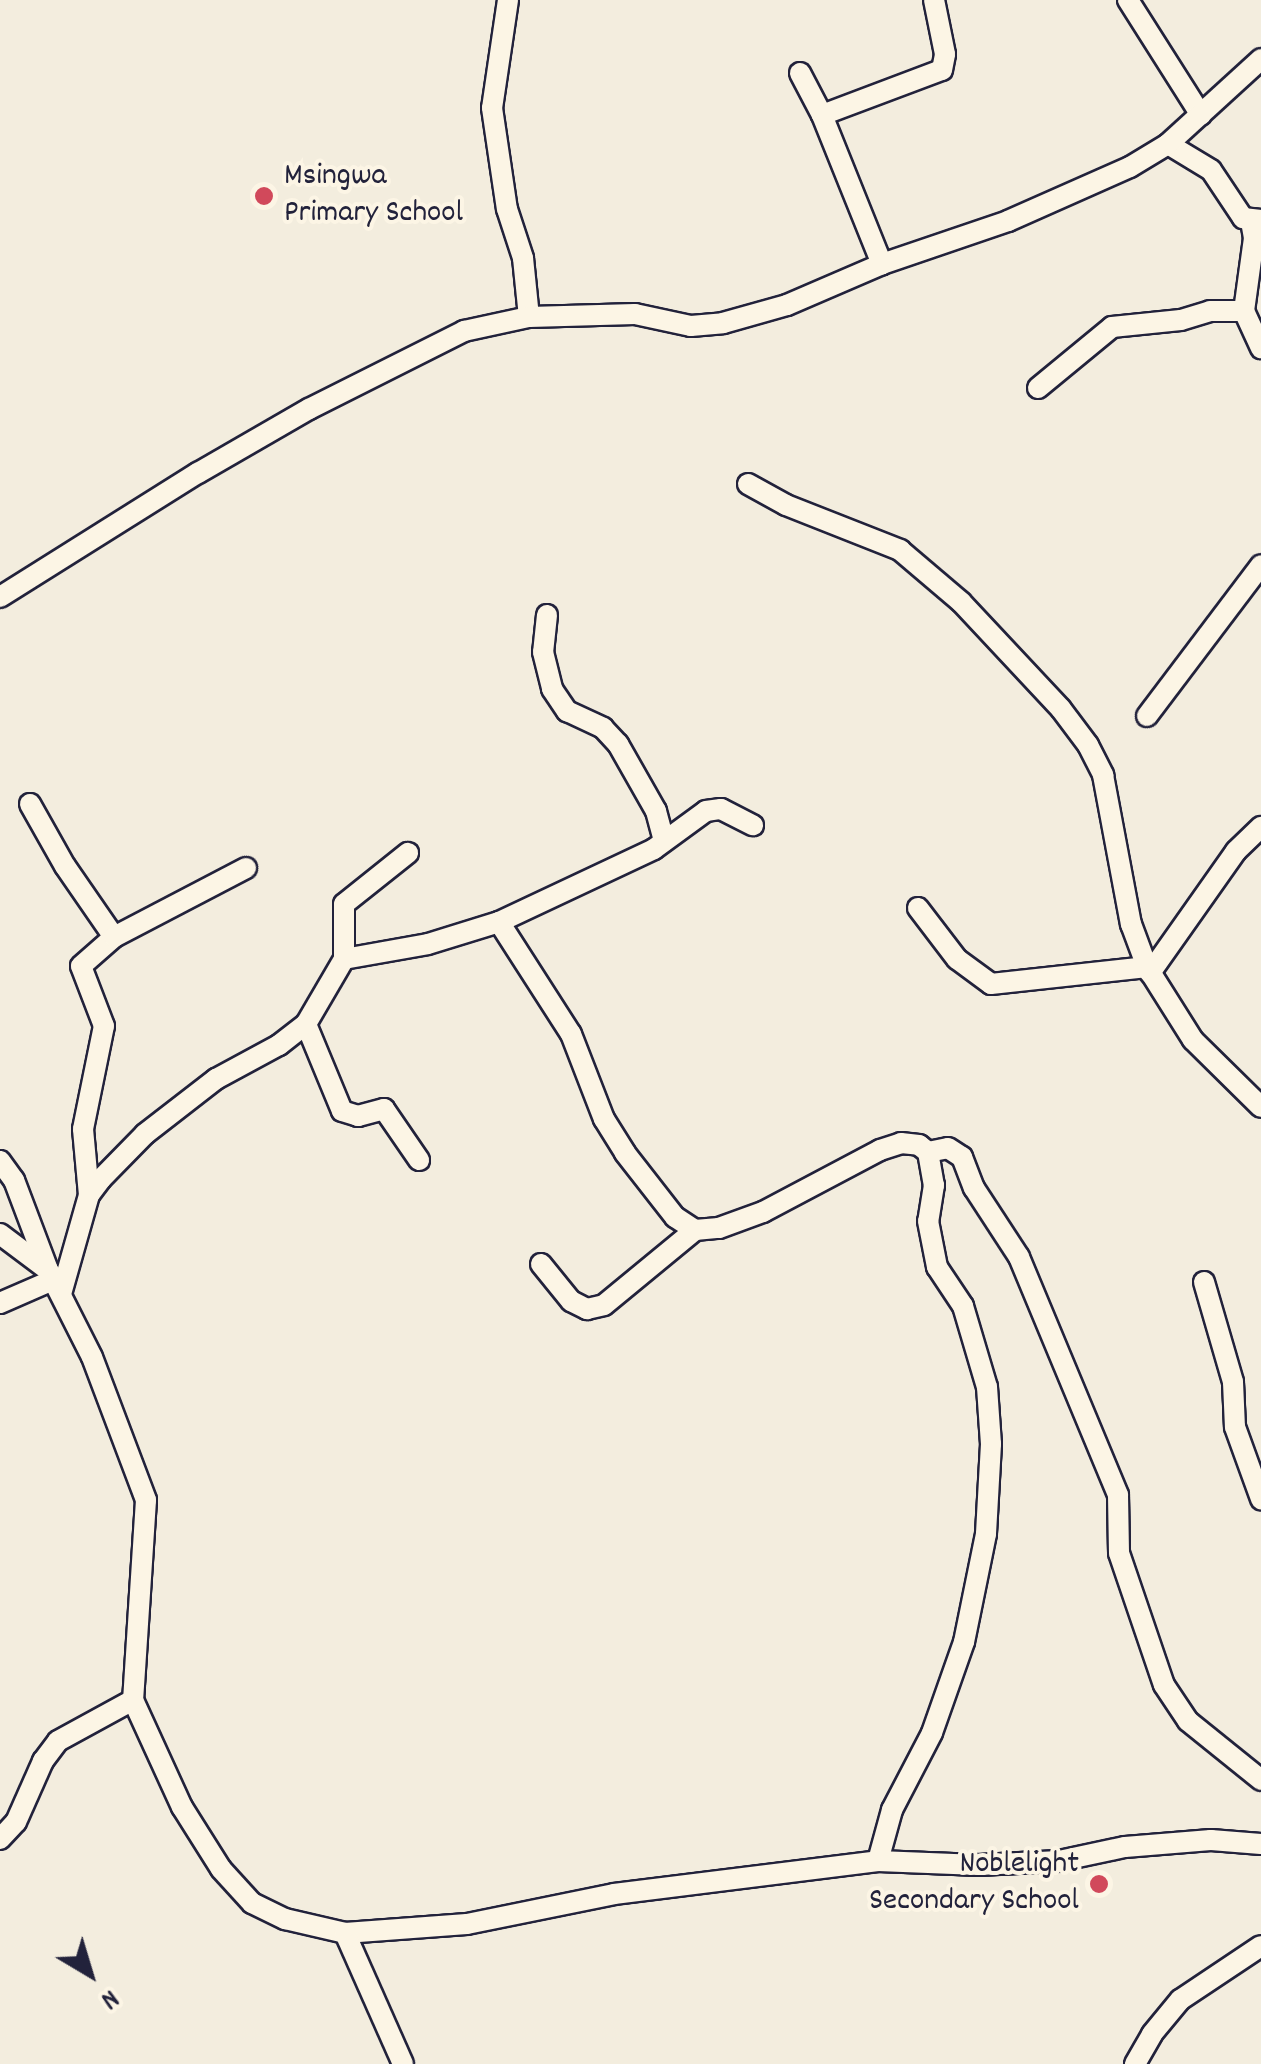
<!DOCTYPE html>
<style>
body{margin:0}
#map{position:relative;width:1261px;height:2064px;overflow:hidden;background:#f3edde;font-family:Dekko,sans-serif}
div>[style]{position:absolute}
.roads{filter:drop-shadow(2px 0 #22223b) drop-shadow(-2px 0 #22223b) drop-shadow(0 2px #22223b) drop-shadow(0 -2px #22223b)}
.minor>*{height:20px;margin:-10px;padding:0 10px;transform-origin:10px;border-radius:10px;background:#fcf5e5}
.dots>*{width:28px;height:28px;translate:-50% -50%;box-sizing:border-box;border:5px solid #fcf5e5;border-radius:50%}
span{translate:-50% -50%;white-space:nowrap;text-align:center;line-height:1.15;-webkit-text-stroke:8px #fcf5e5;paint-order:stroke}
.poi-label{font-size:32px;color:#22223b}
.left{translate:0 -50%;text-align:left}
.right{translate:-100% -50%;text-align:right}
.north{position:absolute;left:40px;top:1924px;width:100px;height:100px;-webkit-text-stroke:8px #fcf5e5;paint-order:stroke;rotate:142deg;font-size:28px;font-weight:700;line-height:40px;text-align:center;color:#22223b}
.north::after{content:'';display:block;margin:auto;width:35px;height:45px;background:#22223b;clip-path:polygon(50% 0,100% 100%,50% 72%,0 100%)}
</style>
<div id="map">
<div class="roads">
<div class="minor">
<div style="left:508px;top:0;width:109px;rotate:98.4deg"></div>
<div style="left:492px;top:108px;width:102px;rotate:81.6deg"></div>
<div style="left:507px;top:209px;width:52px;rotate:71.9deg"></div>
<div style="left:523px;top:258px;width:59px;rotate:84.2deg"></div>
<div style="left:1128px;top:0;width:136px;rotate:57.6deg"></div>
<div style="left:800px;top:73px;width:47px;rotate:62.4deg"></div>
<div style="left:822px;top:115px;width:161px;rotate:68.1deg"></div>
<div style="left:822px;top:115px;width:128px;rotate:-20.6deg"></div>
<div style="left:942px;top:70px;width:16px;rotate:-79deg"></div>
<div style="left:945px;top:54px;width:55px;rotate:-101.5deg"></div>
<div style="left:1168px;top:144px;width:50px;rotate:31.2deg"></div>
<div style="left:1211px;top:170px;width:58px;rotate:56.3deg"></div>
<div style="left:1243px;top:218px;width:18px;rotate:6deg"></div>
<div style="left:1251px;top:221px;width:17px;rotate:80deg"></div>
<div style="left:1254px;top:238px;width:74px;rotate:97.8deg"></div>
<div style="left:1244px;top:311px;width:41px;rotate:65.3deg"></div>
<div style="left:1038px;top:388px;width:96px;rotate:-39.5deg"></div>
<div style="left:1112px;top:327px;width:69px;rotate:-5.8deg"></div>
<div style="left:1181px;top:320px;width:30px;rotate:-17deg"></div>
<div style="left:1210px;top:311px;width:34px"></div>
<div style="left:748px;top:484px;width:43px;rotate:28.9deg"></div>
<div style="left:786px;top:505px;width:123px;rotate:21.5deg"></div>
<div style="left:900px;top:550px;width:80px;rotate:40.4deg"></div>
<div style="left:961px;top:602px;width:146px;rotate:46.9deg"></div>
<div style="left:1061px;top:709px;width:45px;rotate:53.1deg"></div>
<div style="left:1088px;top:745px;width:34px;rotate:63deg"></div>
<div style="left:1103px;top:775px;width:152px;rotate:79.4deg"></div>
<div style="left:1131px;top:924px;width:46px;rotate:69.6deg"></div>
<div style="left:1147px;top:967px;width:86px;rotate:57.8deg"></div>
<div style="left:1193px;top:1040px;width:95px;rotate:44.6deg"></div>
<div style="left:0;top:597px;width:234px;rotate:-32.1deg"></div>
<div style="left:198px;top:473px;width:128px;rotate:-30deg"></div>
<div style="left:309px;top:409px;width:174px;rotate:-26.7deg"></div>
<div style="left:464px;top:331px;width:66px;rotate:-12.2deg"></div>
<div style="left:529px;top:317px;width:106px;rotate:-1.6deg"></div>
<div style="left:635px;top:314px;width:57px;rotate:12.1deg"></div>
<div style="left:691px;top:326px;width:32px;rotate:-5deg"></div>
<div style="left:723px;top:323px;width:66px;rotate:-15.7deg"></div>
<div style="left:787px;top:305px;width:103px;rotate:-23.3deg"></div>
<div style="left:882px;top:264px;width:133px;rotate:-18.8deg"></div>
<div style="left:1008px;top:221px;width:133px;rotate:-23.9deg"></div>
<div style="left:1130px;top:167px;width:44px;rotate:-31.2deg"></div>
<div style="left:1168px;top:144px;width:126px;rotate:-42.4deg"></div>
<div style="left:547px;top:615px;width:37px;rotate:96deg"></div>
<div style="left:543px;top:652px;width:38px;rotate:76deg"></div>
<div style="left:552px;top:689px;width:27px;rotate:56deg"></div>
<div style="left:567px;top:711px;width:40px;rotate:25deg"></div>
<div style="left:603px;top:728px;width:22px;rotate:47deg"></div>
<div style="left:618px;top:744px;width:77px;rotate:60.4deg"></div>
<div style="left:656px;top:811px;width:31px;rotate:75deg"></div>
<div style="left:1147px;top:716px;width:189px;rotate:-52.9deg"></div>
<div style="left:30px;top:804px;width:71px;rotate:60.6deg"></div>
<div style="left:65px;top:866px;width:86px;rotate:55.4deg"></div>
<div style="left:918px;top:908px;width:64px;rotate:52.6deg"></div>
<div style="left:957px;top:959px;width:42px;rotate:36.3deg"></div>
<div style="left:991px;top:984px;width:157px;rotate:-6.2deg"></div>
<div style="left:499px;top:922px;width:133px;rotate:57.3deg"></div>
<div style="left:571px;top:1034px;width:91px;rotate:68.8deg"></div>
<div style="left:604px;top:1119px;width:40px;rotate:58deg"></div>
<div style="left:625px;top:1153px;width:81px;rotate:52deg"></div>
<div style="left:675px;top:1217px;width:24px;rotate:33deg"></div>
<div style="left:695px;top:1230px;width:24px;rotate:-5deg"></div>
<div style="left:719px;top:1228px;width:47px;rotate:-20deg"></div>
<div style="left:763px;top:1212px;width:132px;rotate:-27.9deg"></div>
<div style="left:880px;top:1150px;width:22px;rotate:-18deg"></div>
<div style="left:901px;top:1143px;width:18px;rotate:6deg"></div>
<div style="left:919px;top:1145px;width:11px;rotate:38deg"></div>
<div style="left:928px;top:1152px;width:34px;rotate:80deg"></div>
<div style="left:934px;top:1185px;width:36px;rotate:99deg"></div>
<div style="left:928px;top:1221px;width:47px;rotate:78.9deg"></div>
<div style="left:937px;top:1267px;width:47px;rotate:56.3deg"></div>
<div style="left:963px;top:1306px;width:84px;rotate:73.5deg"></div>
<div style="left:987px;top:1387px;width:57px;rotate:86deg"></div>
<div style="left:991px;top:1444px;width:90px;rotate:93.2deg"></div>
<div style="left:986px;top:1534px;width:110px;rotate:101.5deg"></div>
<div style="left:964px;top:1642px;width:96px;rotate:109.4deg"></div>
<div style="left:932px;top:1733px;width:87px;rotate:117.5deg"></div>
<div style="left:892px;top:1810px;width:53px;rotate:105.4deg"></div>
<div style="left:344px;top:959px;width:85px;rotate:-10.1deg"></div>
<div style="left:428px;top:944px;width:74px;rotate:-17.2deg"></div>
<div style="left:499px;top:922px;width:171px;rotate:-25.2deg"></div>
<div style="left:654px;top:849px;width:64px;rotate:-36.2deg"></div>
<div style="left:706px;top:811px;width:15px;rotate:-8deg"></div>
<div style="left:721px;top:809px;width:36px;rotate:27deg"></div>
<div style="left:1150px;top:973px;width:149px;rotate:-54.8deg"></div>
<div style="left:1236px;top:851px;width:35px;rotate:-44deg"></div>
<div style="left:306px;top:1024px;width:94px;rotate:67.5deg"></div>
<div style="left:342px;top:1111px;width:17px;rotate:17deg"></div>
<div style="left:358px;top:1116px;width:27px;rotate:-15deg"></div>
<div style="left:384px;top:1109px;width:62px;rotate:55.5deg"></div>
<div style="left:928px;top:1152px;width:20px;rotate:-11deg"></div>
<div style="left:948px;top:1148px;width:17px;rotate:33deg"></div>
<div style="left:962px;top:1157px;width:33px;rotate:69deg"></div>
<div style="left:974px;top:1188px;width:82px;rotate:56.9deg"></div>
<div style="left:1019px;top:1257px;width:258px;rotate:67.4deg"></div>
<div style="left:1118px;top:1495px;width:58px;rotate:89deg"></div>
<div style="left:1119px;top:1553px;width:139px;rotate:71.2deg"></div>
<div style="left:1164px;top:1685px;width:43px;rotate:56.3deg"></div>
<div style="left:1188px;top:1721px;width:94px;rotate:38.9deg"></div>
<div style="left:0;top:1161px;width:24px;rotate:54deg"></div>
<div style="left:14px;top:1180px;width:96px;rotate:69.3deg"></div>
<div style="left:48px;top:1270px;width:97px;rotate:63.2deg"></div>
<div style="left:92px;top:1357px;width:153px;rotate:69.3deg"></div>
<div style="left:146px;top:1500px;width:200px;rotate:93.7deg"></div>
<div style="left:133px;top:1700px;width:118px;rotate:65.4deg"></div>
<div style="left:182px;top:1807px;width:73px;rotate:57.8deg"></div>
<div style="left:221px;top:1869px;width:46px;rotate:47.6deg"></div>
<div style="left:252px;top:1903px;width:37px;rotate:26deg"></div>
<div style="left:285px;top:1919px;width:62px;rotate:13.1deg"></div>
<div style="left:345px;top:1933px;width:122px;rotate:-4.2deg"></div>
<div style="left:467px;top:1924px;width:150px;rotate:-11.5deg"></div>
<div style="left:614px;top:1894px;width:266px;rotate:-7.1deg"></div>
<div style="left:878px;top:1861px;width:101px;rotate:2.3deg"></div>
<div style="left:979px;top:1865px;width:80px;rotate:-2.9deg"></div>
<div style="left:1059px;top:1861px;width:67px;rotate:-12deg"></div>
<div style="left:1125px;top:1847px;width:86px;rotate:-4.7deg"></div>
<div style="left:1211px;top:1840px;width:50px;rotate:4.6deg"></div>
<div style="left:89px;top:1195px;width:66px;rotate:-95.2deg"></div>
<div style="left:83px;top:1129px;width:105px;rotate:-78.5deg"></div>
<div style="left:104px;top:1026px;width:64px;rotate:-111deg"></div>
<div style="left:81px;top:966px;width:44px;rotate:-41.3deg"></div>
<div style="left:114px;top:937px;width:149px;rotate:-27.6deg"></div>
<div style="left:0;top:1234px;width:60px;rotate:36.9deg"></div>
<div style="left:541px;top:1264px;width:48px;rotate:51deg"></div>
<div style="left:571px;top:1301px;width:18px;rotate:27deg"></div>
<div style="left:587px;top:1309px;width:17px;rotate:-13deg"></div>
<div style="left:604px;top:1305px;width:118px;rotate:-39.5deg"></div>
<div style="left:1204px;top:1282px;width:104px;rotate:73.8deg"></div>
<div style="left:1233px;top:1382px;width:45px;rotate:87.5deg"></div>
<div style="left:1235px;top:1427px;width:77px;rotate:70.1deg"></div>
<div style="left:61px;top:1294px;width:103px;rotate:-74.2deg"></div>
<div style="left:89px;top:1195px;width:20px;rotate:-53deg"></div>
<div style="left:101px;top:1179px;width:63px;rotate:-45.6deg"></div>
<div style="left:145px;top:1134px;width:90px;rotate:-37.8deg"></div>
<div style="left:216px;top:1079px;width:72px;rotate:-28.4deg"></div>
<div style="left:279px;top:1045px;width:34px;rotate:-38deg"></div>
<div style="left:306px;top:1024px;width:75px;rotate:-59.7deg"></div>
<div style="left:344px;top:959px;width:55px;rotate:-90deg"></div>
<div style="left:344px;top:904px;width:82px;rotate:-38.6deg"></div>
<div style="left:0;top:1303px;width:58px;rotate:-23.5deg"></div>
<div style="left:0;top:1839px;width:23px;rotate:-47deg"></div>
<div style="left:16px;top:1822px;width:67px;rotate:-66.1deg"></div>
<div style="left:43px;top:1761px;width:25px;rotate:-53deg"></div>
<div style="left:58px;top:1741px;width:85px;rotate:-28.7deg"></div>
<div style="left:345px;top:1933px;width:143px;rotate:66.1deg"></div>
<div style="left:1135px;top:2064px;width:34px;rotate:-60deg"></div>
<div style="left:1152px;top:2034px;width:44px;rotate:-50.5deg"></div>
<div style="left:1180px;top:2000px;width:97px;rotate:-33.7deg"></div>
</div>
</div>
<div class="dots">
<div style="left:264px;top:196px;background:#d1495b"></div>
<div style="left:1099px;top:1884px;background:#d1495b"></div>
</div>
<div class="poi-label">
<span class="left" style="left:284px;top:196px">Msingwa<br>Primary School</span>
<span class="right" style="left:1079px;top:1884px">Noblelight<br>Secondary School</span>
</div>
<div class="north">N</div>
</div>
